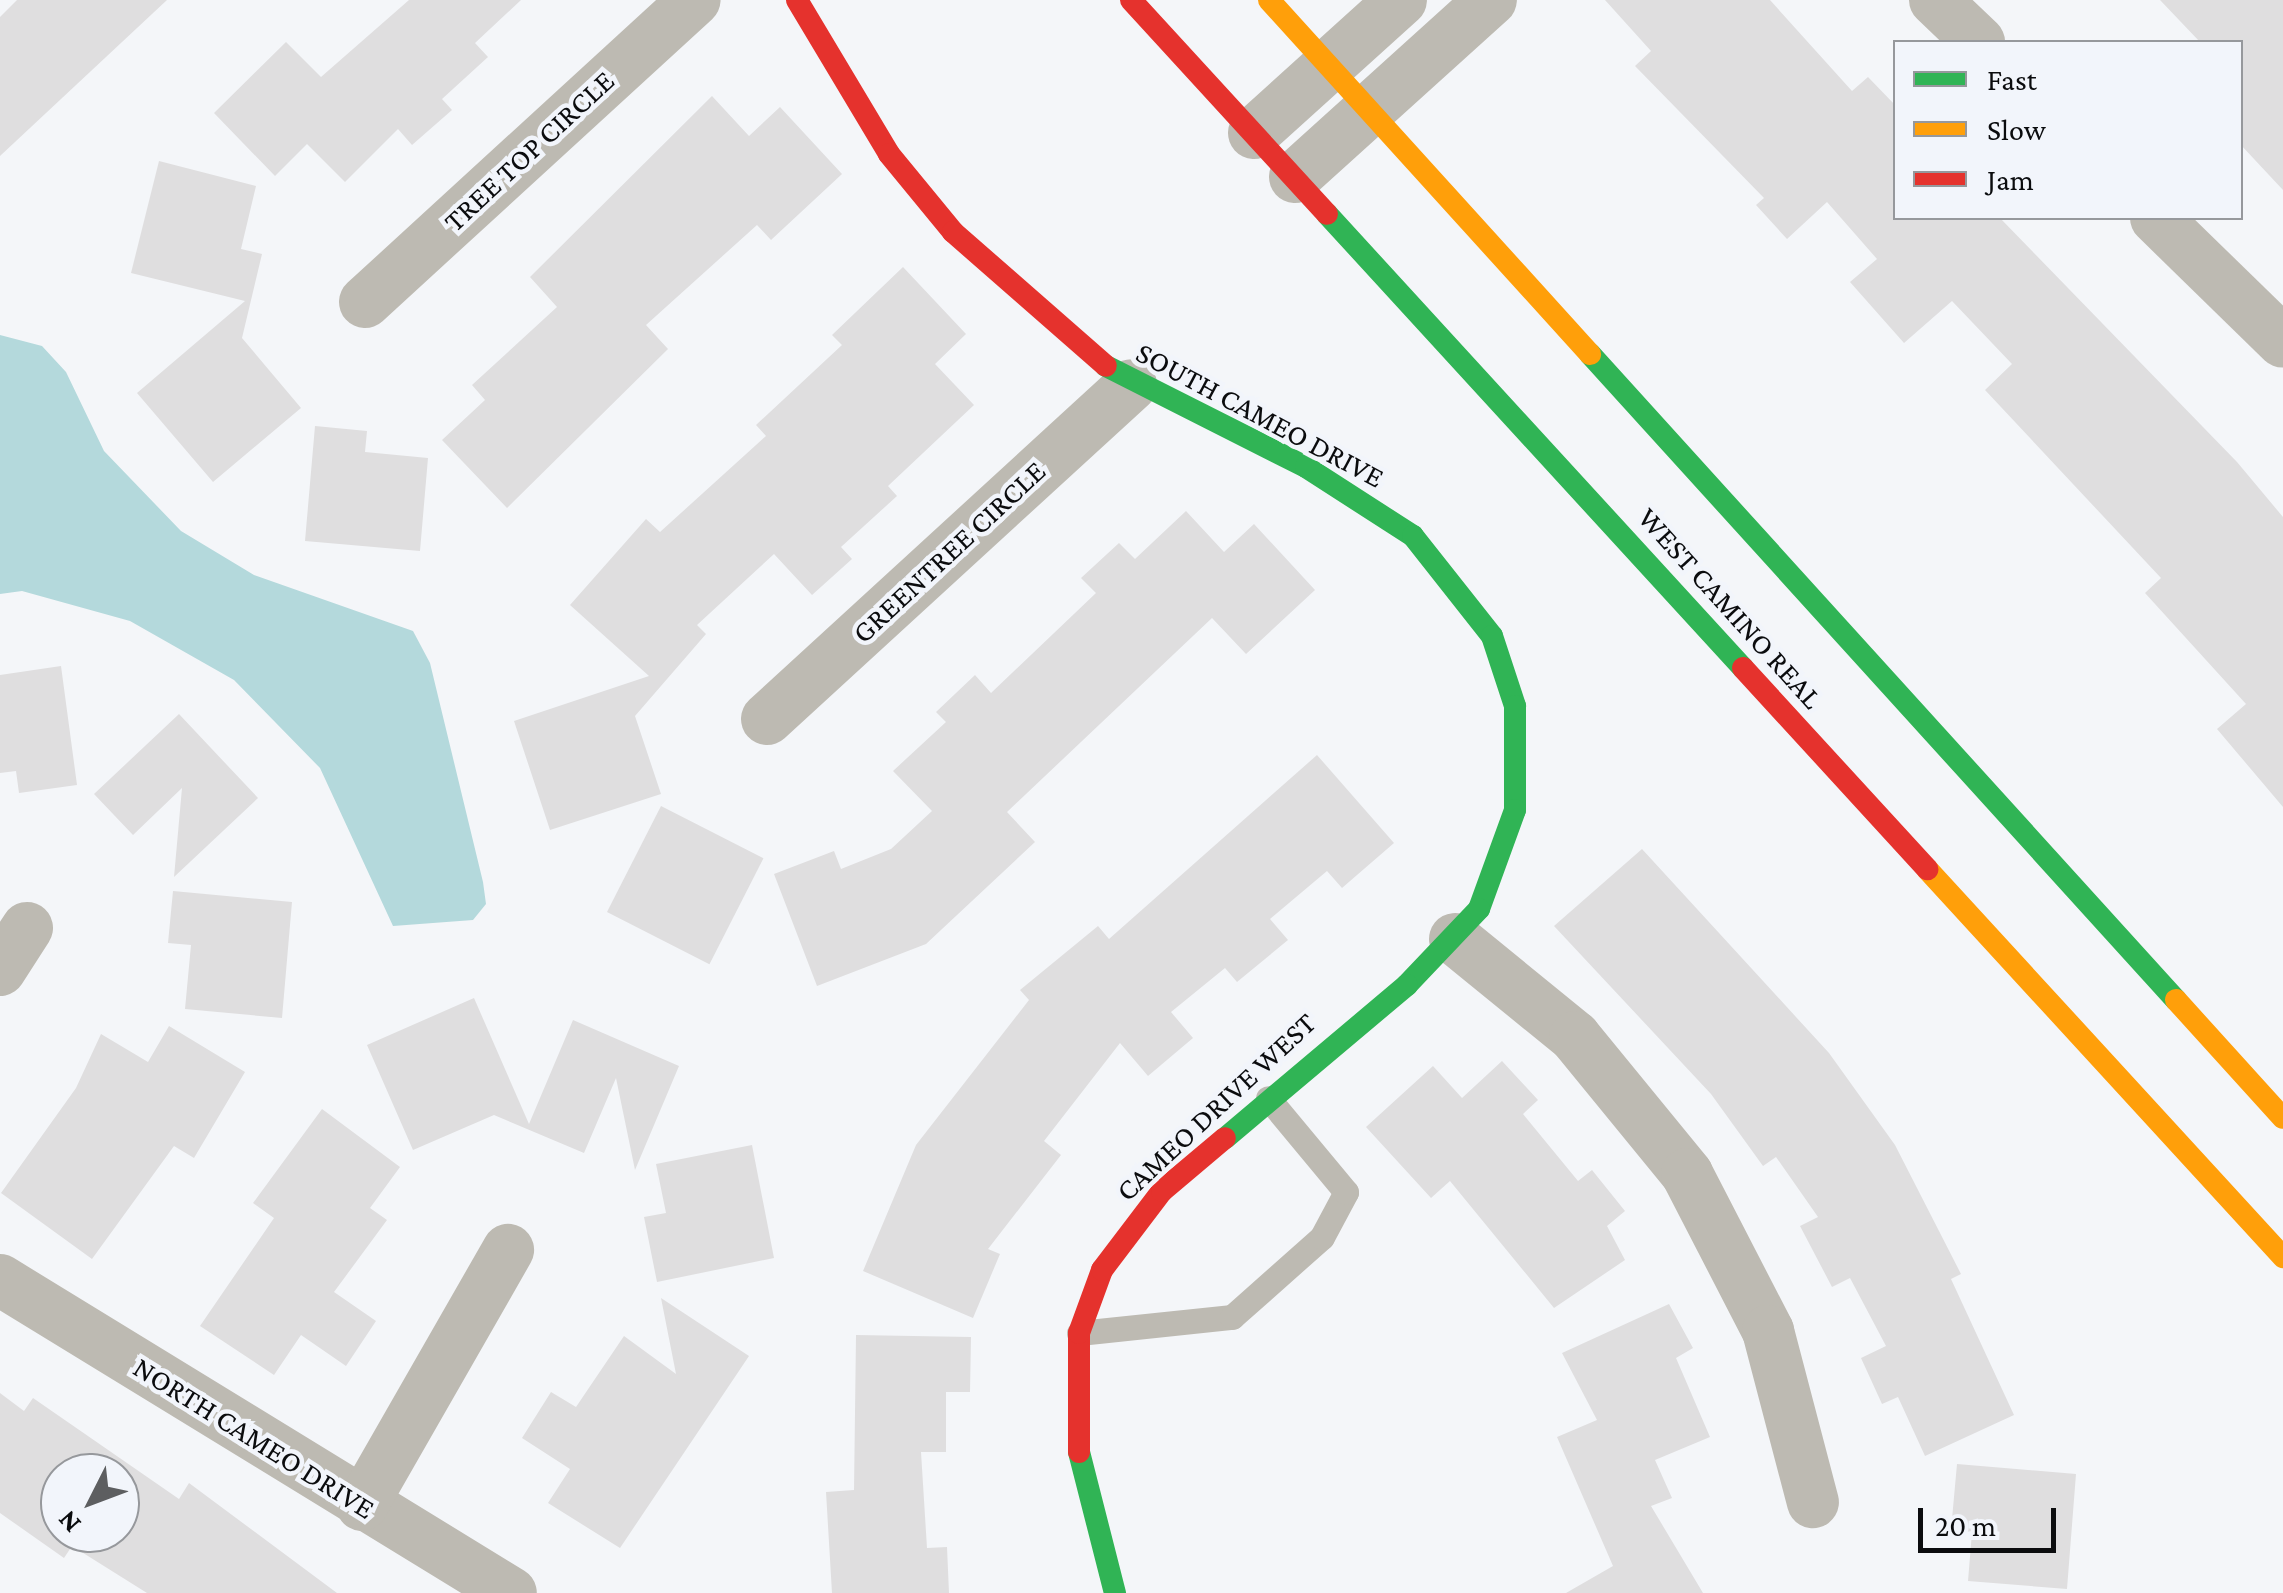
<!DOCTYPE html>
<style>
body{margin:0}
#map{position:relative;width:2283px;height:1593px;overflow:hidden;background:#f4f6f9;font-family:"Crimson Pro",serif}
div>[style]{position:absolute}
.water>*{inset:0;background:#b4d9dc}
.building>*{inset:0;background:#dfdedf;transform-origin:0 0}
.lane>*{height:25px;margin:-12.5px;padding:0 12.5px;transform-origin:12.5px;border-radius:12.5px;background:#bdbab2}
.street>*{height:52px;margin:-26px;padding:0 26px;transform-origin:26px;border-radius:26px;background:#bdbab2}
.fast>*{height:22px;margin:-11px;padding:0 11px;transform-origin:11px;border-radius:11px;background:#30b455}
.slow>*{height:22px;margin:-11px;padding:0 11px;transform-origin:11px;border-radius:11px;background:#ff9f0a}
.jam>*{height:22px;margin:-11px;padding:0 11px;transform-origin:11px;border-radius:11px;background:#e5322d}
span{translate:-50% -50%;white-space:nowrap;text-align:center;line-height:1.15;-webkit-text-stroke:9px #f2f5fb;paint-order:stroke}
.street-label{font-size:30px;color:#0b0c0e}
.legend{position:absolute;left:1893px;top:40px;width:350px;height:180px;box-sizing:border-box;background:#f2f5fb;border:2px solid #96989c;margin:0;padding:12px 18px;list-style:none;font-size:30px;color:#0b0c0e}
.legend li{display:flex;align-items:center;gap:20px;height:50px}
.legend b{width:50px;border:2px solid #96989c}
.north{position:absolute;left:40px;top:1453px;width:100px;height:100px;box-sizing:border-box;background:#f2f5fb;border:2px solid #96989c;border-radius:50%;rotate:228deg;font-size:28px;font-weight:700;line-height:40px;text-align:center;color:#0b0c0e}
.north::after{content:'';display:block;margin:auto;width:35px;height:45px;background:#5d5e60;clip-path:polygon(50% 0,100% 100%,50% 72%,0 100%)}
.scale{position:absolute;left:1918px;top:1508px;width:138px;height:45px;box-sizing:border-box;border:5px solid #0b0c0e;border-top:0;padding-left:12px;font-size:30px;line-height:35px;white-space:nowrap;color:#0b0c0e;-webkit-text-stroke:8px #f2f5fb;paint-order:stroke}
</style>
<div id="map">
<div class="water">
<div style="clip-path:polygon(0 335px,42px 346px,66px 372px,104px 451px,181px 531px,254px 575px,413px 631px,430px 663px,483px 882px,486px 904px,473px 920px,393px 926px,320px 768px,234px 680px,130px 621px,22px 591px,0 594px)"></div>
</div>
<div class="building">
<div style="clip-path:polygon(17px 0,167px 0,0 156px,0 17px)"></div>
<div style="clip-path:polygon(409px 0,521px 0,475px 43px,488px 57px,442px 99px,452px 110px,412px 145px,398px 129px,345px 182px,307px 144px,275px 176px,214px 113px,286px 42px,321px 77px)"></div>
<div style="clip-path:polygon(1605px 0,1770px 0,1852px 91px,1868px 77px,1896px 106px,1896px 218px,2000px 218px,2237px 462px,2283px 517px,2283px 807px,2217px 729px,2246px 704px,2145px 593px,2161px 578px,1985px 390px,2012px 364px,1952px 301px,1904px 343px,1850px 282px,1877px 259px,1827px 202px,1787px 239px,1756px 205px,1764px 198px,1635px 66px,1651px 51px)"></div>
<div style="clip-path:polygon(2160px 0,2283px 0,2283px 190px,2240px 144px,2240px 42px,2200px 42px)"></div>
<div style="clip-path:polygon(712px 96px,749px 136px,780px 107px,842px 174px,771px 240px,757px 225px,646px 325px,668px 349px,507px 508px,442px 440px,485px 400px,472px 385px,557px 307px,530px 277px)"></div>
<div style="clip-path:polygon(159px 161px,256px 186px,241px 249px,262px 254px,242px 338px,301px 408px,213px 482px,137px 393px,245px 301px,131px 273px)"></div>
<div style="clip-path:polygon(903px 267px,966px 334px,935px 364px,974px 405px,888px 486px,897px 496px,841px 547px,852px 559px,812px 595px,774px 554px,697px 625px,706px 634px,635px 716px,661px 794px,550px 830px,514px 721px,649px 676px,570px 605px,646px 519px,660px 532px,766px 436px,756px 425px,842px 345px,832px 335px)"></div>
<div style="clip-path:polygon(315px 426px,367px 431px,365px 452px,428px 458px,420px 551px,305px 541px)"></div>
<div style="clip-path:polygon(1186px 511px,1224px 552px,1254px 524px,1315px 590px,1246px 654px,1212px 618px,1007px 812px,1035px 842px,926px 944px,817px 986px,774px 874px,834px 851px,841px 869px,891px 849px,932px 811px,893px 771px,946px 722px,936px 712px,975px 675px,991px 693px,1096px 593px,1081px 578px,1119px 543px,1135px 559px)"></div>
<div style="clip-path:polygon(61px 666px,77px 785px,19px 793px,16px 771px,0 773px,0 675px)"></div>
<div style="clip-path:polygon(179px 714px,258px 798px,174px 877px,182px 788px,133px 835px,94px 794px)"></div>
<div style="clip-path:polygon(1317px 755px,1394px 843px,1342px 888px,1327px 871px,1270px 919px,1288px 940px,1237px 982px,1225px 968px,1171px 1012px,1193px 1038px,1148px 1076px,1120px 1043px,1044px 1141px,1061px 1155px,988px 1249px,1000px 1254px,973px 1318px,863px 1271px,916px 1145px,1029px 1000px,1020px 990px,1098px 926px,1109px 939px)"></div>
<div style="left:661px;top:806px;width:115px;height:119px;rotate:27deg"></div>
<div style="clip-path:polygon(1642px 849px,1829px 1053px,1895px 1145px,1961px 1274px,1951px 1279px,2014px 1415px,1925px 1456px,1898px 1397px,1882px 1404px,1861px 1358px,1886px 1346px,1850px 1278px,1832px 1287px,1800px 1226px,1818px 1217px,1776px 1157px,1763px 1166px,1711px 1094px,1554px 926px)"></div>
<div style="clip-path:polygon(173px 891px,292px 902px,282px 1018px,185px 1009px,191px 945px,168px 943px)"></div>
<div style="clip-path:polygon(474px 998px,529px 1124px,573px 1020px,679px 1066px,635px 1170px,616px 1078px,584px 1153px,494px 1115px,413px 1150px,367px 1045px)"></div>
<div style="clip-path:polygon(169px 1026px,245px 1072px,194px 1158px,174px 1146px,92px 1259px,1px 1193px,76px 1088px,101px 1034px,148px 1062px)"></div>
<div style="clip-path:polygon(1502px 1061px,1538px 1100px,1523px 1114px,1578px 1181px,1592px 1170px,1625px 1211px,1607px 1226px,1625px 1260px,1554px 1308px,1450px 1181px,1431px 1198px,1366px 1127px,1433px 1066px,1462px 1098px)"></div>
<div style="clip-path:polygon(322px 1109px,400px 1167px,370px 1208px,387px 1220px,334px 1292px,376px 1321px,346px 1366px,301px 1335px,274px 1375px,200px 1326px,274px 1218px,253px 1203px)"></div>
<div style="clip-path:polygon(752px 1145px,774px 1258px,657px 1282px,644px 1217px,666px 1213px,656px 1164px)"></div>
<div style="clip-path:polygon(661px 1298px,749px 1356px,620px 1548px,548px 1503px,570px 1469px,522px 1438px,551px 1392px,576px 1407px,624px 1336px,676px 1374px)"></div>
<div style="clip-path:polygon(1669px 1304px,1693px 1348px,1676px 1358px,1710px 1437px,1655px 1460px,1672px 1498px,1651px 1506px,1703px 1593px,1566px 1593px,1613px 1566px,1557px 1437px,1597px 1420px,1562px 1353px)"></div>
<div style="clip-path:polygon(856px 1335px,971px 1337px,970px 1392px,946px 1392px,946px 1452px,921px 1452px,927px 1548px,947px 1547px,949px 1593px,832px 1593px,826px 1492px,854px 1490px)"></div>
<div style="clip-path:polygon(evenodd,0 1393px,24px 1411px,33px 1398px,179px 1499px,189px 1483px,337px 1593px,147px 1593px,72px 1546px,64px 1558px,0 1513px,0 1393px,60px 1473px,120px 1473px,120px 1533px,60px 1533px,60px 1473px)"></div>
<div style="clip-path:polygon(1957px 1464px,2076px 1474px,2067px 1589px,1968px 1581px,1972px 1532px,1951px 1530px)"></div>
</div>
<div class="lane">
<div style="left:1079px;top:1333px;width:154px;rotate:-6deg"></div>
<div style="left:1232px;top:1317px;width:120px;rotate:-41.6deg"></div>
<div style="left:1322px;top:1237px;width:51px;rotate:-61.9deg"></div>
<div style="left:1346px;top:1192px;width:122px;rotate:-129.7deg"></div>
</div>
<div class="street">
<div style="left:1935px;top:0;width:61px;rotate:43.7deg"></div>
<div style="left:1254px;top:133px;width:198px;rotate:-42.1deg"></div>
<div style="left:1295px;top:177px;width:264px;rotate:-42.1deg"></div>
<div style="left:2156px;top:218px;width:177px;rotate:44.3deg"></div>
<div style="left:365px;top:302px;width:447px;rotate:-42.5deg"></div>
<div style="left:767px;top:719px;width:494px;rotate:-42.5deg"></div>
<div style="left:1455px;top:939px;width:155px;rotate:39.2deg"></div>
<div style="left:1575px;top:1037px;width:177px;rotate:50.7deg"></div>
<div style="left:1687px;top:1174px;width:177px;rotate:62.7deg"></div>
<div style="left:1768px;top:1331px;width:177px;rotate:75.3deg"></div>
<div style="left:0;top:970px;width:50px;rotate:-57.3deg"></div>
<div style="left:0;top:1280px;width:599px;rotate:31.49deg"></div>
<div style="left:362px;top:1505px;width:294px;rotate:-60.2deg"></div>
</div>
<div class="fast">
<div style="left:1327px;top:214px;width:616px;rotate:47.5deg"></div>
<div style="left:1590px;top:354px;width:872px;rotate:47.79deg"></div>
<div style="left:1106px;top:366px;width:224px;rotate:26.8deg"></div>
<div style="left:1306px;top:467px;width:127px;rotate:32.8deg"></div>
<div style="left:1413px;top:536px;width:127px;rotate:51.7deg"></div>
<div style="left:1492px;top:636px;width:74px;rotate:71.8deg"></div>
<div style="left:1515px;top:706px;width:104px;rotate:90deg"></div>
<div style="left:1515px;top:810px;width:105px;rotate:110deg"></div>
<div style="left:1479px;top:909px;width:105px;rotate:133.5deg"></div>
<div style="left:1407px;top:985px;width:238px;rotate:139.9deg"></div>
<div style="left:1079px;top:1452px;width:146px;rotate:75.7deg"></div>
</div>
<div class="slow">
<div style="left:1269px;top:0;width:478px;rotate:47.8deg"></div>
<div style="left:1927px;top:869px;width:527px;rotate:47.46deg"></div>
<div style="left:2176px;top:1000px;width:159px;rotate:47.8deg"></div>
</div>
<div class="jam">
<div style="left:797px;top:0;width:179px;rotate:59.1deg"></div>
<div style="left:889px;top:154px;width:101px;rotate:50.6deg"></div>
<div style="left:953px;top:232px;width:203px;rotate:41.2deg"></div>
<div style="left:1131px;top:0;width:290px;rotate:47.5deg"></div>
<div style="left:1743px;top:668px;width:273px;rotate:47.5deg"></div>
<div style="left:1079px;top:1452px;width:119px;rotate:-90deg"></div>
<div style="left:1079px;top:1333px;width:67px;rotate:-69.9deg"></div>
<div style="left:1102px;top:1270px;width:99px;rotate:-52.8deg"></div>
<div style="left:1162px;top:1191px;width:82px;rotate:-40.1deg"></div>
</div>
<div class="street-label">
<span style="left:529px;top:151px;rotate:-43deg">TREE TOP CIRCLE</span>
<span style="left:1260px;top:415px;rotate:28deg">SOUTH CAMEO DRIVE</span>
<span style="left:949px;top:552px;rotate:-43deg">GREENTREE CIRCLE</span>
<span style="left:1730px;top:608px;rotate:48deg">WEST CAMINO REAL</span>
<span style="left:1216px;top:1107px;rotate:-43deg">CAMEO DRIVE WEST</span>
<span style="left:254px;top:1438px;rotate:32deg">NORTH CAMEO DRIVE</span>
</div>
<ul class="legend">
<li><b style="height:12px;background:#30b455"></b>Fast</li>
<li><b style="height:12px;background:#ff9f0a"></b>Slow</li>
<li><b style="height:12px;background:#e5322d"></b>Jam</li>
</ul>
<div class="north">N</div>
<div class="scale">20 m</div>
</div>
